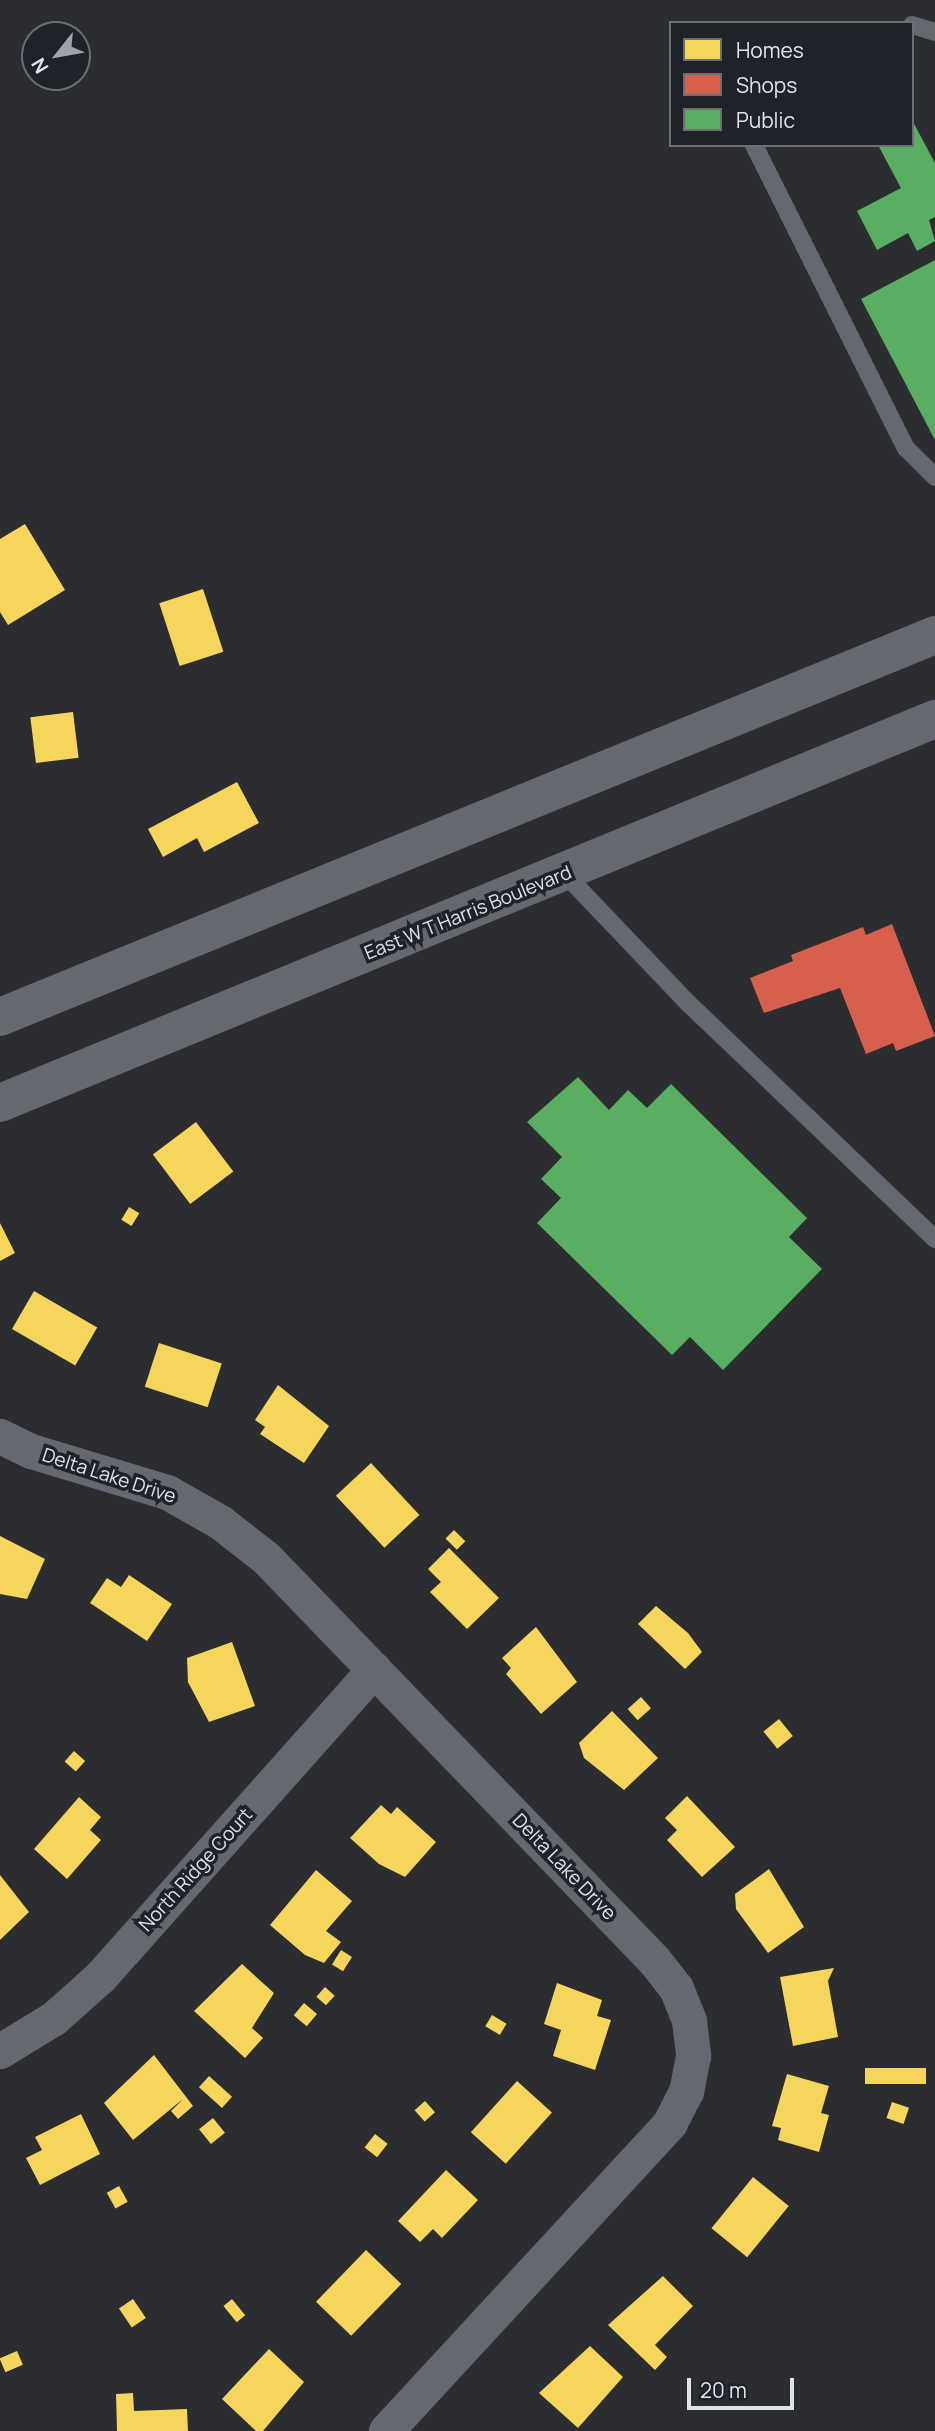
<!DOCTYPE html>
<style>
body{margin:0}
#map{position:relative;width:935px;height:2431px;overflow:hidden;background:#2b2d30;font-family:Manrope,sans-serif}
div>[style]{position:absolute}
.homes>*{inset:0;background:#f6d55c;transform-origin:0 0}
.shops>*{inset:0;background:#d6604d}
.public>*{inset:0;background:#5aae61}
.service>*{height:18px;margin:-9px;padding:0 9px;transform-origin:9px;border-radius:9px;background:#666871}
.minor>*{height:35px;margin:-17.5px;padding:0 17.5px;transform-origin:17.5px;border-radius:17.5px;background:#666871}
.primary>*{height:38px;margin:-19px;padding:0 19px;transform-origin:19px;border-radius:19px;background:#666871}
span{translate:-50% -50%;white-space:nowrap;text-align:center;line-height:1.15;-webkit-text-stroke:7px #1e2329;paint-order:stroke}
.street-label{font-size:19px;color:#e0e3e8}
.legend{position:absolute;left:669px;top:21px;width:245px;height:126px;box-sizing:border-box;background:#1e2329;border:2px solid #6c7075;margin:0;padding:9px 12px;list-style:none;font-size:21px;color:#e0e3e8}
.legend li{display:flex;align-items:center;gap:14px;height:35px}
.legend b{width:35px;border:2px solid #6c7075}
.north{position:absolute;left:21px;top:21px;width:70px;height:70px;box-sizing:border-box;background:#1e2329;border:2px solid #6c7075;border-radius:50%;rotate:239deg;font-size:19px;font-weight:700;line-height:28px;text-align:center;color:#e0e3e8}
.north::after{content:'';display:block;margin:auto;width:24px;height:32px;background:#a1a3a8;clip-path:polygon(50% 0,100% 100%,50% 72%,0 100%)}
.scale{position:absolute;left:687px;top:2378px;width:107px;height:32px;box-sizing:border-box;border:4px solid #e0e3e8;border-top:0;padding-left:9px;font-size:21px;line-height:24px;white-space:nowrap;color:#e0e3e8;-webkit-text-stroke:5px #1e2329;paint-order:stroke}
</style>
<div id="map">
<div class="homes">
<div style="clip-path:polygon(25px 524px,65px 590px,8px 625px,0 612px,0 539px)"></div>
<div style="left:203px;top:589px;width:66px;height:46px;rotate:72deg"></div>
<div style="left:73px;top:712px;width:46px;height:43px;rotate:83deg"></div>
<div style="clip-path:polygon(237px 782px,259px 823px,204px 852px,197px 838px,163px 857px,148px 829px)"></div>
<div style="left:196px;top:1122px;width:62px;height:54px;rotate:53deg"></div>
<div style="left:129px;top:1207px;width:12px;height:15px;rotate:31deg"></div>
<div style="clip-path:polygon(0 1223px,15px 1253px,0 1261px)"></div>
<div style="left:34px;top:1291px;width:73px;height:44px;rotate:30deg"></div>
<div style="left:159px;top:1343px;width:66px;height:46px;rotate:18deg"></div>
<div style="clip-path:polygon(278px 1385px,329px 1426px,304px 1463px,260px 1434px,265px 1427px,255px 1420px)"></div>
<div style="left:371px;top:1463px;width:71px;height:48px;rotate:47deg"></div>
<div style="left:454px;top:1530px;width:16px;height:12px;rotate:45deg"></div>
<div style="clip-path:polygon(0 1536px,45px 1559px,27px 1599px,0 1594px)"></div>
<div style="clip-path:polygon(449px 1548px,499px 1598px,467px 1629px,430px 1592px,441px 1582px,428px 1569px)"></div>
<div style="clip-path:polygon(129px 1575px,172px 1604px,147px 1641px,90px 1603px,107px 1578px,121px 1587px)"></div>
<div style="clip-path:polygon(656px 1606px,688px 1633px,702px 1652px,685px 1669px,638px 1624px)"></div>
<div style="clip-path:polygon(536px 1627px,577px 1682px,541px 1714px,506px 1674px,511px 1668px,502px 1658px)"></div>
<div style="clip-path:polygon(232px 1642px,255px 1706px,209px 1722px,188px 1682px,187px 1658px)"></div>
<div style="left:641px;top:1697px;width:15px;height:18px;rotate:48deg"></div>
<div style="clip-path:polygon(612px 1711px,658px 1758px,624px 1790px,584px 1758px,579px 1743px)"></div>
<div style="left:779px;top:1719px;width:22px;height:20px;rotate:51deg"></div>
<div style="left:74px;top:1751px;width:15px;height:14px;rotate:42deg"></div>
<div style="clip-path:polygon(687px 1796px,735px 1847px,702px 1877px,667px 1840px,677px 1830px,665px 1818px)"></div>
<div style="clip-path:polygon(79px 1797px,101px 1817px,90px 1830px,101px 1840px,67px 1879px,34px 1849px)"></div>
<div style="clip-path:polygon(381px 1805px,391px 1814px,397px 1807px,436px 1842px,405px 1877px,379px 1864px,350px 1838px)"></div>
<div style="clip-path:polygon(769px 1869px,804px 1927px,768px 1953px,736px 1909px,735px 1894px)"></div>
<div style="clip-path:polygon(316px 1870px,352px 1901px,326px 1931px,341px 1942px,324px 1963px,305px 1955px,270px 1925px)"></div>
<div style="clip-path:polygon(0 1875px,29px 1912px,0 1940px)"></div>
<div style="left:341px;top:1950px;width:13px;height:17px;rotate:32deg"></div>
<div style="clip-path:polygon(242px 1964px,274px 1993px,252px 2028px,263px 2038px,245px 2058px,194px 2011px)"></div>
<div style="clip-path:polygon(834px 1968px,828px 1981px,838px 2037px,793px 2046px,780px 1977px)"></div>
<div style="clip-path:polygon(557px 1983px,602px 2000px,597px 2016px,611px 2020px,595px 2070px,553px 2056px,561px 2030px,544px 2024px)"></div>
<div style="left:325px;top:1987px;width:13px;height:13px;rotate:42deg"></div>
<div style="left:304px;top:2003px;width:17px;height:16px;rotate:40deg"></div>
<div style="left:492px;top:2015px;width:17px;height:13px;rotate:31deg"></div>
<div style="clip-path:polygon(154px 2055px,193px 2106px,178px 2119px,171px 2111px,183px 2099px,133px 2140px,104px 2103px)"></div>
<div style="left:865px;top:2068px;width:61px;height:16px"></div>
<div style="clip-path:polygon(787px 2074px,829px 2086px,821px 2113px,829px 2115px,819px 2152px,778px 2140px,781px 2128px,772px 2126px)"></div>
<div style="left:209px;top:2076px;width:31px;height:15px;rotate:42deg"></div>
<div style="left:517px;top:2081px;width:47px;height:69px;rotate:42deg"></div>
<div style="left:425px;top:2101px;width:15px;height:14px;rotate:48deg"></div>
<div style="left:892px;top:2102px;width:18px;height:17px;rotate:19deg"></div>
<div style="clip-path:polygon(81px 2114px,100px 2154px,40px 2185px,26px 2158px,42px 2150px,35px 2137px)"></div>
<div style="left:213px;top:2118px;width:19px;height:18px;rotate:51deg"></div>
<div style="left:375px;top:2134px;width:16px;height:17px;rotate:38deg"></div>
<div style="clip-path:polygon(446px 2170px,478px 2200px,442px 2238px,433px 2229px,420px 2242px,398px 2221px)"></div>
<div style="left:753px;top:2177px;width:46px;height:66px;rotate:39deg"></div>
<div style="left:119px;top:2186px;width:18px;height:14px;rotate:61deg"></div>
<div style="left:366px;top:2250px;width:49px;height:72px;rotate:44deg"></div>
<div style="clip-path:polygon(663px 2276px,693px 2306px,655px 2345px,667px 2357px,655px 2370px,608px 2325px)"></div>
<div style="left:133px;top:2299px;width:23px;height:17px;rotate:56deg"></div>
<div style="left:232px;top:2299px;width:21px;height:11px;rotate:51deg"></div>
<div style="clip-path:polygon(590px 2346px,623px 2377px,578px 2428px,539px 2393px)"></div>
<div style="clip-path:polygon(269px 2349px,304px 2382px,263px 2431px,256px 2431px,222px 2399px)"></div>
<div style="left:17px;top:2351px;width:15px;height:19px;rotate:67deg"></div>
<div style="clip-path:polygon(133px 2393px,134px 2411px,187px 2409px,188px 2431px,117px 2431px,116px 2394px)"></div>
</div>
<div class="shops">
<div style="clip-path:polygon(892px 924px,935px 1036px,896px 1051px,893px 1043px,866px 1054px,840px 988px,764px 1013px,750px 978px,793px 961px,791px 955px,863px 927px,866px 935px)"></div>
</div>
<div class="public">
<div style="clip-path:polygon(912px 120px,935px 163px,935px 217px,929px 220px,935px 241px,917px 251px,908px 233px,877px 250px,857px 211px,901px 188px,878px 145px,912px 145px)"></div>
<div style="clip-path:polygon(935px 260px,935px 440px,861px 299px)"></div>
<div style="clip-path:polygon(578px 1077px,609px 1110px,628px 1090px,647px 1108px,671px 1084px,807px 1218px,789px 1237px,822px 1269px,723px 1370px,690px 1337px,672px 1355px,537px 1223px,561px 1198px,541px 1179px,562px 1157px,527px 1122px)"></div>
</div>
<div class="service">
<div style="left:912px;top:25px;width:24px;rotate:17deg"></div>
<div style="left:754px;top:145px;width:339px;rotate:63.4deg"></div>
<div style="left:906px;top:448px;width:41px;rotate:45deg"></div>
<div style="left:565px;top:874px;width:178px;rotate:46.4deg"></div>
<div style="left:688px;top:1003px;width:342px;rotate:43.7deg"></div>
</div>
<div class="minor">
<div style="left:0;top:1436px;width:34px;rotate:26deg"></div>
<div style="left:31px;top:1451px;width:142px;rotate:16.8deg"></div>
<div style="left:167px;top:1492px;width:61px;rotate:29.5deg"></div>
<div style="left:220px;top:1522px;width:58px;rotate:38deg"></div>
<div style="left:266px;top:1558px;width:559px;rotate:46.02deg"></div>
<div style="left:654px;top:1960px;width:36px;rotate:52deg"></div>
<div style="left:676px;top:1988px;width:35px;rotate:68deg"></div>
<div style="left:689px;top:2021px;width:35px;rotate:83deg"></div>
<div style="left:693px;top:2056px;width:36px;rotate:101deg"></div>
<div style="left:686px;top:2091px;width:36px;rotate:117deg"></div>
<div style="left:670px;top:2123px;width:419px;rotate:132.7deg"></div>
<div style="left:0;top:2051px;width:63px;rotate:-31.4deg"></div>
<div style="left:54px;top:2018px;width:62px;rotate:-41.7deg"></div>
<div style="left:100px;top:1977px;width:412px;rotate:-48.3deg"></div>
</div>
<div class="primary">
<div style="left:0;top:1017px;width:1010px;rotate:-22.22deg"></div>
<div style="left:0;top:1103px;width:1011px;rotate:-22.33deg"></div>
</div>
<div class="street-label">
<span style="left:468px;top:913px;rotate:-22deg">East W T Harris Boulevard</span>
<span style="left:109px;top:1476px;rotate:18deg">Delta Lake Drive</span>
<span style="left:564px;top:1867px;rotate:46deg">Delta Lake Drive</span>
<span style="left:196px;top:1870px;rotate:-48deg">North Ridge Court</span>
</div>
<ul class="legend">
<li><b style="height:19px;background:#f6d55c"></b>Homes</li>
<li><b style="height:19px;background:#d6604d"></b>Shops</li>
<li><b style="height:19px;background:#5aae61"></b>Public</li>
</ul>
<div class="north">N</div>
<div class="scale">20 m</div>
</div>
